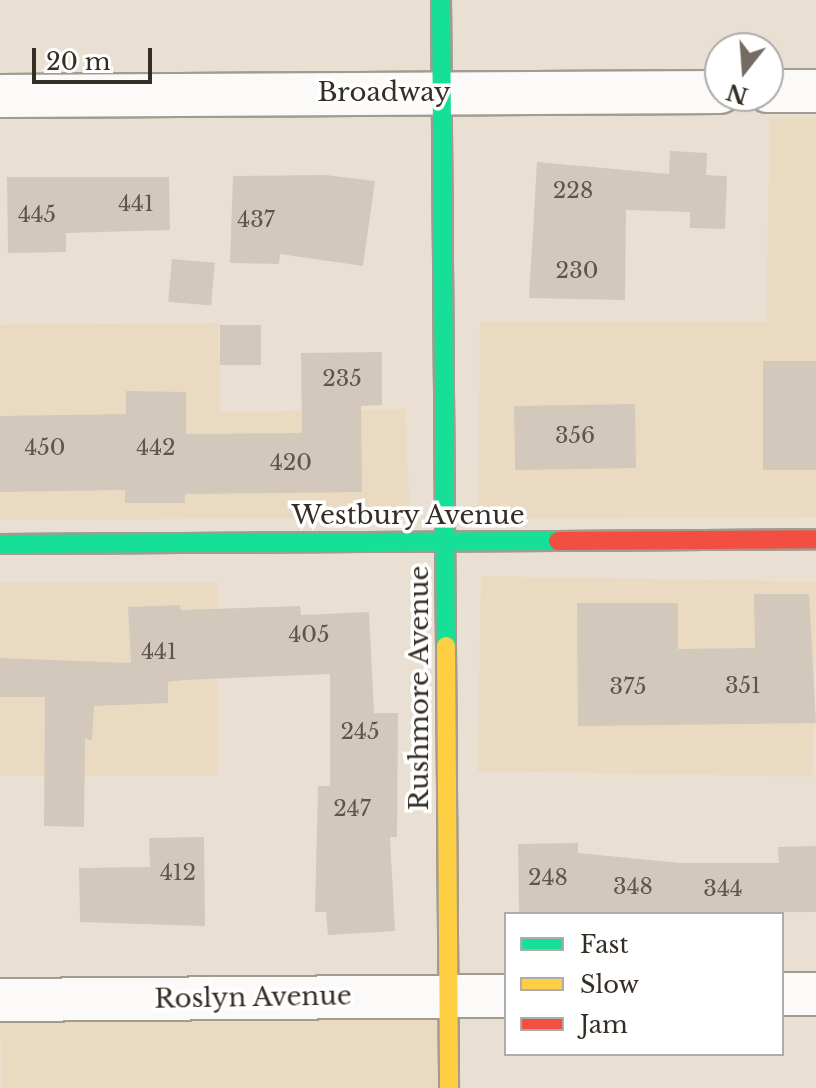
<!DOCTYPE html>
<style>
body{margin:0}
#map{position:relative;width:816px;height:1088px;overflow:hidden;background:#e9e0d3;font-family:"Libre Baskerville",serif}
div>[style]{position:absolute}
.built>*{inset:0;background:#eadac2;transform-origin:0 0}
.building>*{inset:0;background:#d3c8bc;transform-origin:0 0}
.roads{filter:drop-shadow(2px 0 #a29b90) drop-shadow(-2px 0 #a29b90) drop-shadow(0 2px #a29b90) drop-shadow(0 -2px #a29b90)}
.street>*{height:42px;margin:-21px;padding:0 21px;transform-origin:21px;border-radius:21px;background:#fcfaf8}
.fast>*{height:18px;margin:-9px;padding:0 9px;transform-origin:9px;border-radius:9px;background:#16e098}
.slow>*{height:18px;margin:-9px;padding:0 9px;transform-origin:9px;border-radius:9px;background:#ffcf43}
.jam>*{height:18px;margin:-9px;padding:0 9px;transform-origin:9px;border-radius:9px;background:#f24e42}
span{translate:-50% -50%;white-space:nowrap;text-align:center;line-height:1.15;-webkit-text-stroke:7px #fff;paint-order:stroke}
.number-label{font-size:22px;color:#5e564c}
.number-label span{-webkit-text-stroke-width:0}
.street-label{font-size:26px;color:#352e25}
.legend{position:absolute;left:504px;top:912px;width:280px;height:144px;box-sizing:border-box;background:#fff;border:2px solid #aeaba8;margin:0;padding:10px 14px;list-style:none;font-size:24px;color:#352e25}
.legend li{display:flex;align-items:center;gap:16px;height:40px}
.legend b{width:40px;border:2px solid #aeaba8}
.north{position:absolute;left:704px;top:32px;width:80px;height:80px;box-sizing:border-box;background:#fff;border:2px solid #aeaba8;border-radius:50%;rotate:197deg;font-size:22px;font-weight:700;line-height:32px;text-align:center;color:#352e25}
.north::after{content:'';display:block;margin:auto;width:28px;height:36px;background:#746c62;clip-path:polygon(50% 0,100% 100%,50% 72%,0 100%)}
.scale{position:absolute;left:32px;top:48px;width:120px;height:36px;box-sizing:border-box;border:4px solid #352e25;border-top:0;padding-left:10px;font-size:24px;line-height:28px;white-space:nowrap;color:#352e25;-webkit-text-stroke:6px #fff;paint-order:stroke}
</style>
<div id="map">
<div class="built">
<div style="clip-path:polygon(770px 117px,816px 117px,816px 517px,478px 518px,480px 322px,766px 322px)"></div>
<div style="clip-path:polygon(219px 323px,220px 412px,405px 409px,410px 518px,0 520px,0 325px)"></div>
<div style="left:481px;top:576px;width:335px;height:195px;rotate:1deg"></div>
<div style="left:217px;top:583px;width:193px;height:217px;rotate:90deg"></div>
<div style="left:448px;top:996px;width:92px;height:448px;rotate:89deg"></div>
</div>
<div class="building">
<div style="clip-path:polygon(670px 151px,707px 153px,706px 175px,727px 176px,725px 229px,690px 228px,690px 212px,626px 210px,625px 300px,529px 298px,537px 162px,669px 174px)"></div>
<div style="clip-path:polygon(326px 175px,375px 181px,363px 266px,280px 254px,279px 264px,230px 263px,233px 176px)"></div>
<div style="clip-path:polygon(7px 177px,169px 177px,170px 230px,66px 233px,66px 252px,8px 253px)"></div>
<div style="left:172px;top:259px;width:43px;height:43px;rotate:5deg"></div>
<div style="left:220px;top:325px;width:41px;height:40px"></div>
<div style="clip-path:polygon(382px 352px,382px 405px,361px 406px,362px 492px,185px 494px,185px 503px,125px 503px,125px 490px,0 492px,0 416px,126px 414px,126px 391px,186px 392px,186px 434px,302px 433px,301px 353px)"></div>
<div style="left:816px;top:361px;width:109px;height:53px;rotate:90deg"></div>
<div style="left:635px;top:404px;width:64px;height:121px;rotate:89deg"></div>
<div style="clip-path:polygon(754px 594px,809px 594px,816px 723px,578px 726px,577px 603px,678px 603px,678px 649px,755px 648px)"></div>
<div style="clip-path:polygon(180px 605px,181px 610px,300px 606px,301px 615px,369px 612px,374px 713px,398px 713px,397px 837px,390px 837px,395px 931px,328px 935px,326px 912px,315px 912px,318px 786px,330px 786px,330px 674px,184px 680px,168px 682px,168px 703px,94px 706px,92px 740px,85px 739px,84px 827px,44px 826px,45px 697px,0 697px,0 658px,131px 663px,128px 607px)"></div>
<div style="clip-path:polygon(204px 837px,205px 926px,80px 922px,79px 868px,150px 867px,149px 838px)"></div>
<div style="clip-path:polygon(578px 843px,578px 853px,680px 863px,779px 863px,778px 847px,816px 846px,816px 912px,519px 913px,518px 844px)"></div>
</div>
<div class="roads">
<div class="street">
<div style="left:768px;top:91px;width:48px"></div>
<div style="left:0;top:96px;width:720px;rotate:-0.32deg"></div>
<div style="left:782px;top:994px;width:34px"></div>
<div style="left:0;top:1000px;width:506px;rotate:-0.45deg"></div>
</div>
<div class="fast">
<div style="left:441px;top:0;width:646px;rotate:89.56deg"></div>
<div style="left:0;top:544px;width:558px;rotate:-0.31deg"></div>
</div>
<div class="slow">
<div style="left:446px;top:646px;width:442px;rotate:89.6deg"></div>
</div>
<div class="jam">
<div style="left:558px;top:541px;width:258px;rotate:-0.4deg"></div>
</div>
</div>
<div class="number-label">
<span style="left:573px;top:191px">228</span>
<span style="left:136px;top:204px">441</span>
<span style="left:37px;top:215px">445</span>
<span style="left:256px;top:220px">437</span>
<span style="left:577px;top:271px">230</span>
<span style="left:342px;top:379px">235</span>
<span style="left:575px;top:436px">356</span>
<span style="left:45px;top:448px">450</span>
<span style="left:156px;top:448px">442</span>
<span style="left:291px;top:463px">420</span>
<span style="left:309px;top:635px">405</span>
<span style="left:159px;top:652px">441</span>
<span style="left:743px;top:686px">351</span>
<span style="left:628px;top:687px">375</span>
<span style="left:360px;top:732px">245</span>
<span style="left:352px;top:809px">247</span>
<span style="left:178px;top:873px">412</span>
<span style="left:548px;top:878px">248</span>
<span style="left:633px;top:887px">348</span>
<span style="left:723px;top:889px">344</span>
</div>
<div class="street-label">
<span style="left:384px;top:93px">Broadway</span>
<span style="left:408px;top:516px">Westbury Avenue</span>
<span style="left:420px;top:688px;rotate:-90deg">Rushmore Avenue</span>
<span style="left:253px;top:998px;rotate:-1deg">Roslyn Avenue</span>
</div>
<ul class="legend">
<li><b style="height:10px;background:#16e098"></b>Fast</li>
<li><b style="height:10px;background:#ffcf43"></b>Slow</li>
<li><b style="height:10px;background:#f24e42"></b>Jam</li>
</ul>
<div class="north">N</div>
<div class="scale">20 m</div>
</div>
